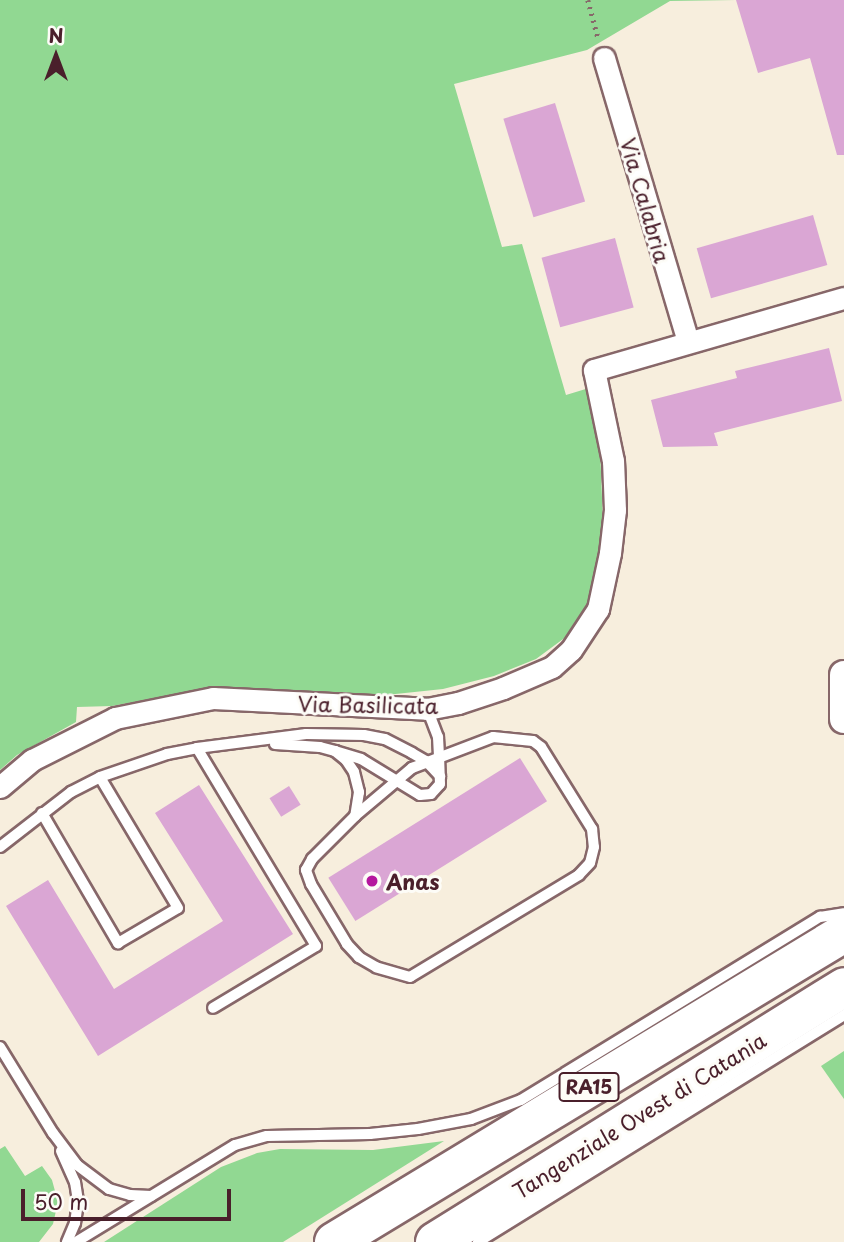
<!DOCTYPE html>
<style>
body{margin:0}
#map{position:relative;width:844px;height:1242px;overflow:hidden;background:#f7eedd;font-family:"Playpen Sans",sans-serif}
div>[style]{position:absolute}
.green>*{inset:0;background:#91d892}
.building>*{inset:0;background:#daa6d4;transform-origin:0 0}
.path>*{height:4.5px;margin-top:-2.25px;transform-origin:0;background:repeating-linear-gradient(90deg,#876769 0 2px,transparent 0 7px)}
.roads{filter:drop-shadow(2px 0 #876769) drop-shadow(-2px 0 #876769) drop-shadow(0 2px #876769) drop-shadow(0 -2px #876769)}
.service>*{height:10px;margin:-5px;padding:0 5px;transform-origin:5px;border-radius:5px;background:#fff}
.minor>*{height:21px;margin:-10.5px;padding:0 10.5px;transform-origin:10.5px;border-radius:10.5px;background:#fff}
.tertiary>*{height:28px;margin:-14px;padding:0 14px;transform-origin:14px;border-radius:14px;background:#fff}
.motorway>*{height:38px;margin:-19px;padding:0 19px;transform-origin:19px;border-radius:19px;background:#fff}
.dots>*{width:19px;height:19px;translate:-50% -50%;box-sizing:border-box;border:4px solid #fdfcf7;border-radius:50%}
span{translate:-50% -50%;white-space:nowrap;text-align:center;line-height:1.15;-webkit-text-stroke:6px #fdfcf7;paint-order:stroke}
.shield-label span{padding:2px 5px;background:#fdfcf7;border:2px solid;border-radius:5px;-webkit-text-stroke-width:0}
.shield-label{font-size:19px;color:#4a1f2b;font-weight:700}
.street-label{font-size:21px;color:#4a1f2b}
.poi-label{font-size:21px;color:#4a1f2b;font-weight:700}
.left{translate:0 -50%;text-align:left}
.north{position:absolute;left:21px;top:21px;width:70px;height:70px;-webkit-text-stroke:5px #fdfcf7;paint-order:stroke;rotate:0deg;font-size:19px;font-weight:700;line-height:28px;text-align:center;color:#4a1f2b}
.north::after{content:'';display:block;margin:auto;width:24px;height:32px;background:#4a1f2b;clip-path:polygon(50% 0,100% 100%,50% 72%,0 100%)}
.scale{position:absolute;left:21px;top:1189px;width:210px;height:32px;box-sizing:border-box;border:4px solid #4a1f2b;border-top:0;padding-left:9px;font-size:21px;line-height:24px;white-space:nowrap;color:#4a1f2b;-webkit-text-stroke:5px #fdfcf7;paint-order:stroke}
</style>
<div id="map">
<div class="green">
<div style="clip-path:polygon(0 0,736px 0,670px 1px,587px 50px,454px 84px,502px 247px,522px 244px,566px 395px,589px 388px,600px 446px,603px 523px,600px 556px,588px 608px,574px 631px,536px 659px,494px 676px,443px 689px,386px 695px,198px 690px,112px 706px,77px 707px,76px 722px,17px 755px,0 770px)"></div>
<div style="clip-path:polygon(844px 1051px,844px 1099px,821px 1066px)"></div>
<div style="clip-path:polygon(444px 1141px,283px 1242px,104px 1242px,221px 1167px,257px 1153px,280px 1149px,373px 1150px)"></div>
<div style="clip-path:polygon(5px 1146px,25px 1176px,42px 1166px,52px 1180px,58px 1202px,53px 1224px,39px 1242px,0 1242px,0 1149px)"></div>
</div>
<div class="building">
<div style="clip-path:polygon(736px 0,844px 0,844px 155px,837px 155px,810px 58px,758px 73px)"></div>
<div style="left:555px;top:103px;width:103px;height:54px;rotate:73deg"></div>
<div style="left:813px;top:215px;width:52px;height:121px;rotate:74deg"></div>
<div style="left:615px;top:238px;width:72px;height:76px;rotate:75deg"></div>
<div style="clip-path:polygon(829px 348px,842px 401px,714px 433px,718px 446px,663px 447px,651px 400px,737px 378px,735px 371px)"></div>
<div style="left:520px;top:758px;width:51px;height:226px;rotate:58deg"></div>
<div style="clip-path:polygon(199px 785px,293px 934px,98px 1056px,6px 906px,48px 880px,114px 989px,223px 921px,155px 813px)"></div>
<div style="left:289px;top:786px;width:22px;height:23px;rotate:58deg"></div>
</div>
<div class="path">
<div style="left:588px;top:0;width:38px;rotate:75deg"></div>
</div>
<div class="roads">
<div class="service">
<div style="left:493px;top:737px;width:40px;rotate:5.7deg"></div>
<div style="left:533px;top:741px;width:10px;rotate:37deg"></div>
<div style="left:541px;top:747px;width:97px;rotate:58.1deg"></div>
<div style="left:592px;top:829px;width:18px;rotate:84deg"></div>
<div style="left:594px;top:847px;width:16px;rotate:104deg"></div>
<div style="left:590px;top:863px;width:16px;rotate:133deg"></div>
<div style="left:579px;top:875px;width:197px;rotate:148.9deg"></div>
<div style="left:410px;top:977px;width:35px;rotate:-164deg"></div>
<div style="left:376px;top:967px;width:20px;rotate:-150deg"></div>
<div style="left:359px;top:957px;width:18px;rotate:-133deg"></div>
<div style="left:347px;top:944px;width:70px;rotate:-121deg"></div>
<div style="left:311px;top:884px;width:15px;rotate:-110deg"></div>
<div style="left:306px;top:870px;width:13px;rotate:-61deg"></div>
<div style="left:312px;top:859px;width:61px;rotate:-45deg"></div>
<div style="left:355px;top:816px;width:75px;rotate:-40.1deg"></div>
<div style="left:412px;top:768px;width:87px;rotate:-20.9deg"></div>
<div style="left:275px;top:744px;width:45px;rotate:3.8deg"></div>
<div style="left:320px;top:747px;width:16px;rotate:15deg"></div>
<div style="left:335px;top:751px;width:14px;rotate:39deg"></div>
<div style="left:346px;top:760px;width:14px;rotate:56deg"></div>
<div style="left:354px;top:772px;width:21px;rotate:76deg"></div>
<div style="left:359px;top:792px;width:24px;rotate:99deg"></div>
<div style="left:197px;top:748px;width:231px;rotate:59deg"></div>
<div style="left:316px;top:946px;width:120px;rotate:149deg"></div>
<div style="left:335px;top:751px;width:27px;rotate:17deg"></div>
<div style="left:361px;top:759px;width:69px;rotate:31.4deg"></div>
<div style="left:420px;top:795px;width:11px;rotate:-5deg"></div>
<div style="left:431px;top:794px;width:13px;rotate:-48deg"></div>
<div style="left:440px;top:784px;width:28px;rotate:-92deg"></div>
<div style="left:439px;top:756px;width:19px;rotate:-93deg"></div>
<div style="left:438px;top:737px;width:30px;rotate:-111deg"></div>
<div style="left:42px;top:813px;width:151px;rotate:59.7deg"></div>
<div style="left:118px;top:943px;width:69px;rotate:-30.3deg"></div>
<div style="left:178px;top:908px;width:152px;rotate:-120.8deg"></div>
<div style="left:0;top:847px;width:90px;rotate:-37.8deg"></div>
<div style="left:71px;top:792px;width:33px;rotate:-27deg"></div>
<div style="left:100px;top:777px;width:71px;rotate:-18.9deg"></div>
<div style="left:167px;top:754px;width:31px;rotate:-11deg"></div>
<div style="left:197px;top:748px;width:110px;rotate:-7.3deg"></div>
<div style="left:306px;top:734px;width:58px;rotate:1deg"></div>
<div style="left:364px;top:735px;width:21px;rotate:11deg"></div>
<div style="left:385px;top:739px;width:30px;rotate:27deg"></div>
<div style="left:412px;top:753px;width:16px;rotate:30deg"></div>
<div style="left:426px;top:761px;width:21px;rotate:47deg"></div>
<div style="left:0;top:1047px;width:101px;rotate:58.4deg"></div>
<div style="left:53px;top:1133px;width:40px;rotate:53deg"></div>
<div style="left:77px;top:1165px;width:40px;rotate:37deg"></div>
<div style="left:109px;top:1189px;width:22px;rotate:16deg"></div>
<div style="left:130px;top:1195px;width:21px;rotate:3deg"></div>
<div style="left:61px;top:1151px;width:34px;rotate:66deg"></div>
<div style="left:75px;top:1182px;width:20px;rotate:81deg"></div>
<div style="left:78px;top:1202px;width:21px;rotate:98deg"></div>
<div style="left:75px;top:1223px;width:21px;rotate:113deg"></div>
<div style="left:76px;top:1242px;width:186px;rotate:-31.4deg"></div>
<div style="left:235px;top:1145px;width:33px;rotate:-16deg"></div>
<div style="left:267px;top:1136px;width:103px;rotate:-1.1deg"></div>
<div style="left:370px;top:1134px;width:48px;rotate:-5.9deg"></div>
<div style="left:418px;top:1129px;width:54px;rotate:-10.7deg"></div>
<div style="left:471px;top:1119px;width:53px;rotate:-20.8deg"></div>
<div style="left:521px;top:1100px;width:351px;rotate:-31.5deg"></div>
<div style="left:820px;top:917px;width:24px;rotate:-9deg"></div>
<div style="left:478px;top:1242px;width:431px;rotate:-31.8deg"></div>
</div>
<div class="minor">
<div style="left:604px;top:58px;width:296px;rotate:73.5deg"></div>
<div style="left:0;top:787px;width:42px;rotate:-40.2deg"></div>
<div style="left:32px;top:760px;width:93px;rotate:-26.8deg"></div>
<div style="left:115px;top:718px;width:100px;rotate:-11.5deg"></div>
<div style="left:213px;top:698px;width:214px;rotate:2.9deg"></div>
<div style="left:427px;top:709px;width:32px;rotate:-11deg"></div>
<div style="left:458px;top:703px;width:47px;rotate:-18.4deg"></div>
<div style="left:503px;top:688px;width:53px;rotate:-23.2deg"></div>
<div style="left:552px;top:667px;width:25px;rotate:-42deg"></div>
<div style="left:571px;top:650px;width:49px;rotate:-56.6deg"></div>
<div style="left:598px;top:609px;width:57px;rotate:-77.9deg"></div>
<div style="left:610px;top:553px;width:43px;rotate:-83.4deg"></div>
<div style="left:615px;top:510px;width:49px;rotate:-92.3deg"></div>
<div style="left:613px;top:461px;width:93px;rotate:-101.8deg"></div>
<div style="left:594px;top:370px;width:260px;rotate:-16.1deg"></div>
</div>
<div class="tertiary">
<div style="left:844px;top:675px;width:44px;rotate:90deg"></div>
</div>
<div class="motorway">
<div style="left:334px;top:1242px;width:596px;rotate:-31.21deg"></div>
<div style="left:435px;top:1242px;width:482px;rotate:-31.9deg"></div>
</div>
</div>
<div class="dots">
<div style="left:372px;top:881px;background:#b5179e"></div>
</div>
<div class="shield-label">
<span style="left:589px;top:1087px">RA15</span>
</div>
<div class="street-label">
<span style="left:646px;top:200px;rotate:74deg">Via Calabria</span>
<span style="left:368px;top:704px;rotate:1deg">Via Basilicata</span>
<span style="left:639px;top:1115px;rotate:-32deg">Tangenziale Ovest di Catania</span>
</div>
<div class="poi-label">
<span class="left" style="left:386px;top:881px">Anas</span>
</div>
<div class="north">N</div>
<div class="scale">50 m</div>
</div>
